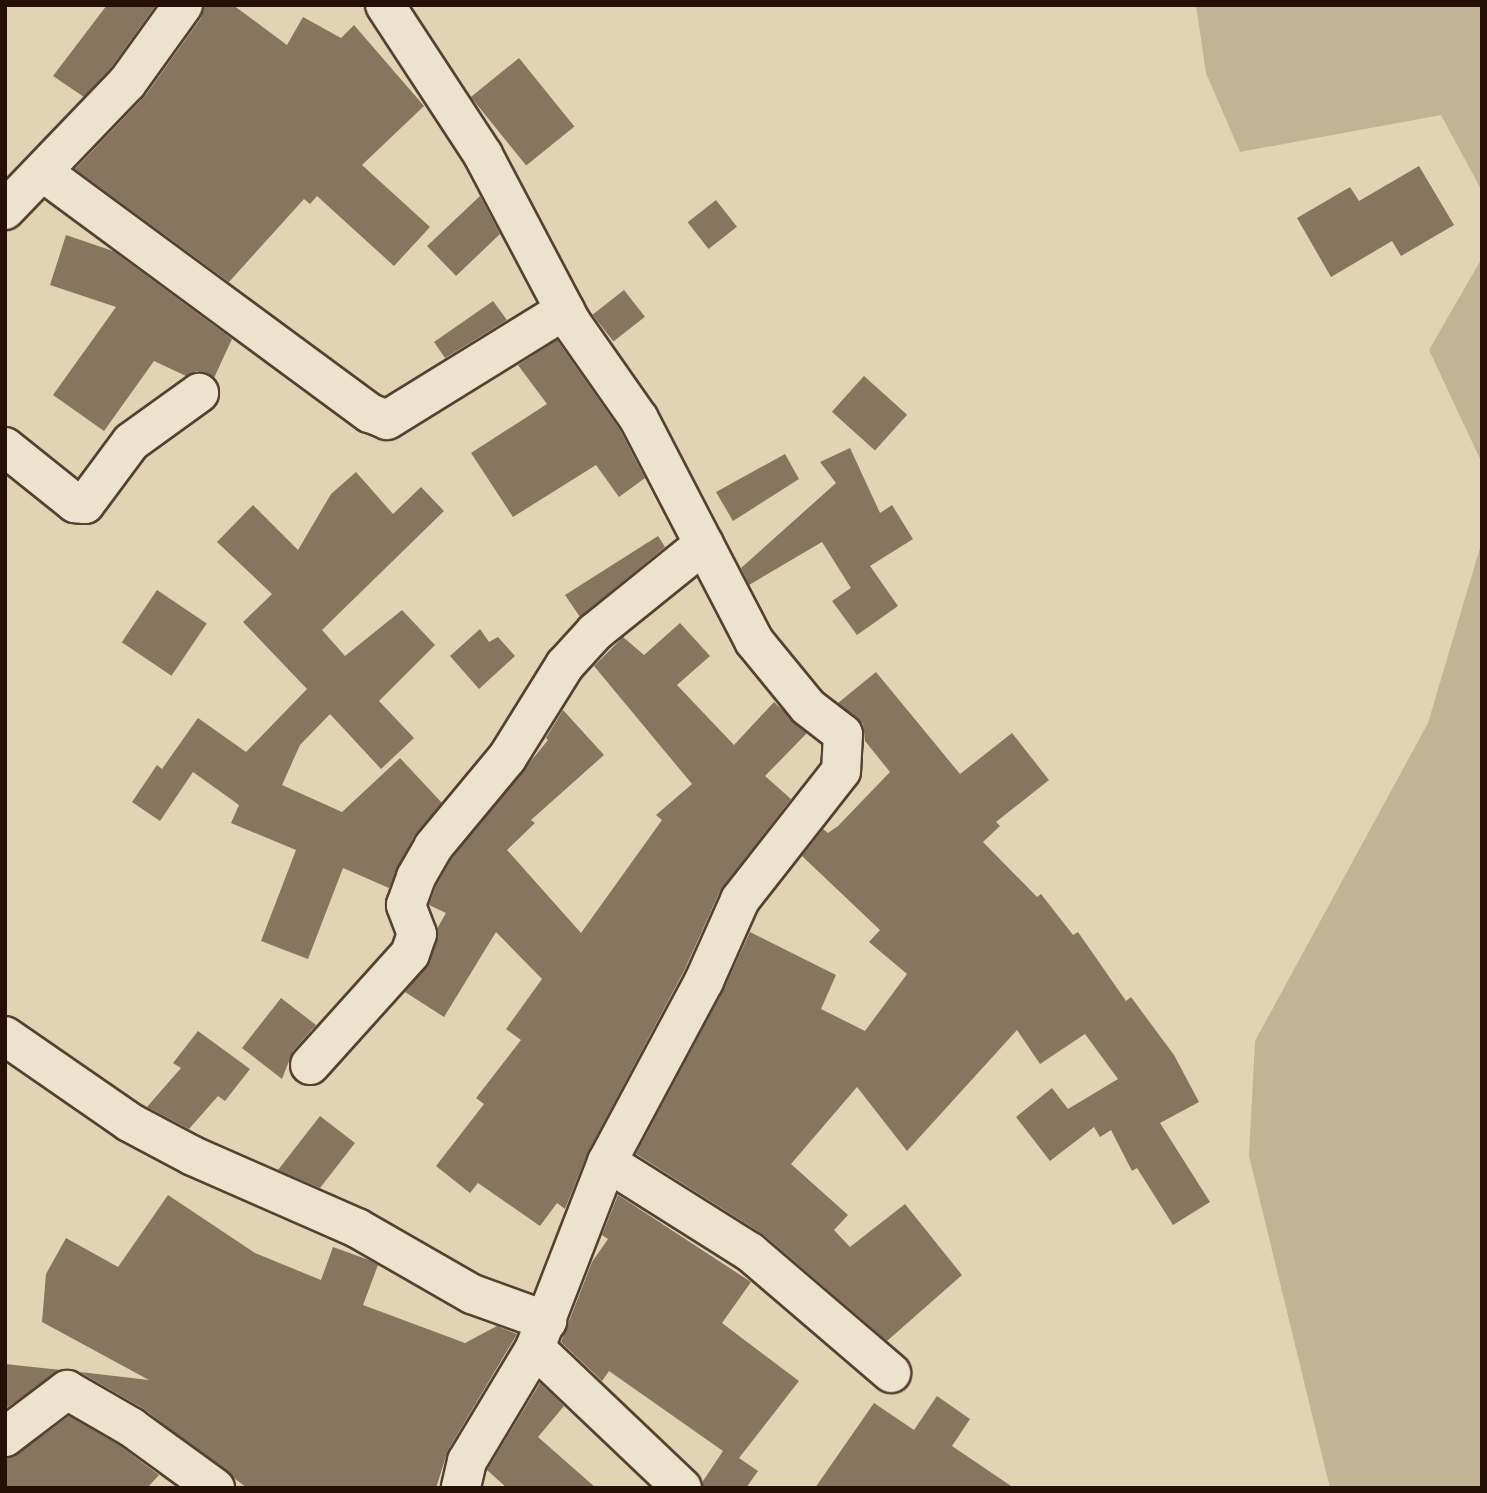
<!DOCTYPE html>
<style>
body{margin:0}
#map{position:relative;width:1487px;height:1493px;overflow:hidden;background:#e2d3b4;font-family:Vollkorn,serif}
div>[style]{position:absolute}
.green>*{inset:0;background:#c2b296}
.building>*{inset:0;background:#887560;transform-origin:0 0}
.roads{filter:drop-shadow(2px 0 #554132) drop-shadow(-2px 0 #554132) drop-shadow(0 2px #554132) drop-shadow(0 -2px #554132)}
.street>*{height:38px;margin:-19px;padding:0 19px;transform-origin:19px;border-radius:19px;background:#ece2ce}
span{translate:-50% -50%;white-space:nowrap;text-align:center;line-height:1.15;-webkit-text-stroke:5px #ece2ce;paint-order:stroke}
.frame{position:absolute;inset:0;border:7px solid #261006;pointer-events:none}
</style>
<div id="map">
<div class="green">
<div style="clip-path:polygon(1196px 5px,1482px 5px,1482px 191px,1441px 115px,1240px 152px,1206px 73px)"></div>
<div style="clip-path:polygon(1482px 258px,1482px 463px,1429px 350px)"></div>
<div style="clip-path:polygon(1482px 541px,1482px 1488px,1330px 1488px,1249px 1156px,1255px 1041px,1428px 723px)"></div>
</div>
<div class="building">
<div style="clip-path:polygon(107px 5px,156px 5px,110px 69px,84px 97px,53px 76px)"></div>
<div style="clip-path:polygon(205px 5px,233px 5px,287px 45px,303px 17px,341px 38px,354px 25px,424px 106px,362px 165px,430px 227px,394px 266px,317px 196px,310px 204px,304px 199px,229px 282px,75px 169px,145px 96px,201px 18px)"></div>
<div style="left:519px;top:58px;width:88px;height:62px;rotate:51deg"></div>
<div style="clip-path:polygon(1419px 166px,1454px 225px,1401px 256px,1392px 241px,1331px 277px,1297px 218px,1350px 187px,1359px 201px)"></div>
<div style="clip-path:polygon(480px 196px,500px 234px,456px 276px,427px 246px)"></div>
<div style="left:716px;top:200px;width:34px;height:36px;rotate:52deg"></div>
<div style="clip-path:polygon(66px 235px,113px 251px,232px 339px,214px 378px,197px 371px,186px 376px,154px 361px,104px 431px,53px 395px,116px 307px,50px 285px)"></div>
<div style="left:624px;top:290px;width:34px;height:40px;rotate:52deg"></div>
<div style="clip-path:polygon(493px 301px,507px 320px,445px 358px,434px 342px)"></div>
<div style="clip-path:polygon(557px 340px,620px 430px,645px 478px,619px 497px,596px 465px,513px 517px,471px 453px,547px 404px,518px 365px)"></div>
<div style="left:864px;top:376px;width:58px;height:48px;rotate:42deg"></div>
<div style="clip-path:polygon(850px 448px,880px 513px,892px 505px,913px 539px,870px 566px,898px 606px,857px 635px,832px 601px,851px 588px,822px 542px,749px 585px,741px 568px,836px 483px,820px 462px)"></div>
<div style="clip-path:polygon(785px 454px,799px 479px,733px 521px,716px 492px)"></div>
<div style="clip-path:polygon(356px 472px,393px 514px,421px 487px,444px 511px,322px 630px,345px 656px,402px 610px,435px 645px,379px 701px,414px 738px,381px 769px,330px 714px,300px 745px,282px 785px,342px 812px,400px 758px,442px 803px,414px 836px,389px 888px,343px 868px,308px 959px,261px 941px,296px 850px,231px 823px,239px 805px,193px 772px,160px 821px,132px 802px,157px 765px,162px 769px,198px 718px,246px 752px,307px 689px,243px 622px,272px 594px,217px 542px,253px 505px,298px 550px,331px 494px)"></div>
<div style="clip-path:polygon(658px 536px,665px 547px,580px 617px,565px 595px)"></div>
<div style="left:157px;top:590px;width:60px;height:63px;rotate:34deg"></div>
<div style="clip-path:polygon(680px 623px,710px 656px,677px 685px,734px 745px,774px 702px,807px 733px,765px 776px,791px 799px,720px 891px,684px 971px,588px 1152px,565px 1209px,557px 1203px,540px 1226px,478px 1183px,470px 1193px,436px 1166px,484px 1104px,476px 1098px,521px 1040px,506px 1029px,542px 979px,496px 932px,444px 1017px,405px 992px,430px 962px,438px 927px,446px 913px,429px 905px,436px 886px,451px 859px,548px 740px,546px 738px,563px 710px,604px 755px,531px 820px,535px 823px,507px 850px,581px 933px,662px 820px,656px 815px,692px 784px,594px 666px,623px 637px,644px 655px)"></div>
<div style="clip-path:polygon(480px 629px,489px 642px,498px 637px,515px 656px,479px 689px,450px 656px)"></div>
<div style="clip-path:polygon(876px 672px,960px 774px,1012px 733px,1049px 780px,996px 822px,1000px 826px,983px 842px,1037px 897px,1041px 894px,1073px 935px,1078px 932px,1126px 1001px,1131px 997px,1174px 1055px,1199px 1102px,1160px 1123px,1210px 1202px,1173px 1225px,1137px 1168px,1132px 1171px,1111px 1130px,1100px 1137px,1094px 1127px,1050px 1161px,1016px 1117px,1052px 1088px,1068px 1109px,1118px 1079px,1085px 1034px,1040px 1064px,1017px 1030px,907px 1151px,857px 1087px,791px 1164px,848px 1215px,834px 1230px,850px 1247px,905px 1204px,962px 1275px,887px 1341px,764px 1235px,636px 1154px,723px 991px,750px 932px,836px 975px,821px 1009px,865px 1031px,907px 974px,869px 942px,880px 930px,802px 856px,823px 829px,828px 833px,838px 826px,890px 772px,865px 741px,863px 724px,838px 703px)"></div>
<div style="clip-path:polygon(281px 998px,316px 1025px,293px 1051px,282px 1079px,242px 1048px)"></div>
<div style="clip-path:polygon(198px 1031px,250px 1069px,225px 1101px,218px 1096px,189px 1129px,147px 1107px,181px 1068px,173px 1063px)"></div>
<div style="clip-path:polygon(320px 1116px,355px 1143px,320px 1188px,278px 1170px)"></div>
<div style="clip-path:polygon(168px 1195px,255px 1253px,321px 1280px,333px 1247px,369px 1260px,378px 1265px,363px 1305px,465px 1343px,497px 1326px,517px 1334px,448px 1450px,436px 1488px,247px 1488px,144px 1409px,80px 1372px,149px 1380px,42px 1322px,46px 1274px,66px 1238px,118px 1267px)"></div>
<div style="clip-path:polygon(618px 1195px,751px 1282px,722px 1323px,799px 1381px,739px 1458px,758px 1471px,746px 1488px,703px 1488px,703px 1481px,723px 1451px,609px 1371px,602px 1381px,561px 1342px,592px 1262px,608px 1239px,602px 1235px)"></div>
<div style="clip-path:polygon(5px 1364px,61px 1370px,5px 1409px)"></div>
<div style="clip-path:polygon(540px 1383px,564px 1406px,538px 1437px,596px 1488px,507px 1488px,487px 1470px)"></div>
<div style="clip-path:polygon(937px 1396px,970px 1419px,952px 1446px,1014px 1488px,815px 1488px,874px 1403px,914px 1430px)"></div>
<div style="clip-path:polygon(69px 1416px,119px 1445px,159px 1475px,147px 1488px,5px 1488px,5px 1458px,18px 1454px)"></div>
</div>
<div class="roads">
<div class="street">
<div style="left:385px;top:5px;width:179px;rotate:56.8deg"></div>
<div style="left:483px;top:155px;width:189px;rotate:62.2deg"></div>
<div style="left:571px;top:322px;width:118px;rotate:55deg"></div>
<div style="left:639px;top:419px;width:250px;rotate:62.6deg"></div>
<div style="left:754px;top:641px;width:85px;rotate:50.7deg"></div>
<div style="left:808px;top:707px;width:44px;rotate:37.6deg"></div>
<div style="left:843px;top:734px;width:37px;rotate:93deg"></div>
<div style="left:841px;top:771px;width:164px;rotate:128.1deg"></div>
<div style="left:740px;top:900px;width:89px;rotate:114deg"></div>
<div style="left:704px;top:981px;width:205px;rotate:118.2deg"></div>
<div style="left:607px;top:1162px;width:199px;rotate:111.2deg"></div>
<div style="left:535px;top:1348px;width:132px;rotate:121deg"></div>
<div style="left:467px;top:1461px;width:28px;rotate:103deg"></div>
<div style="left:44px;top:173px;width:405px;rotate:36.4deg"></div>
<div style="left:370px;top:413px;width:18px;rotate:22deg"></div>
<div style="left:387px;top:420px;width:209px;rotate:-31.7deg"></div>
<div style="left:5px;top:210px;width:176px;rotate:-46.2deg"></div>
<div style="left:127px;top:83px;width:96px;rotate:-54.3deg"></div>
<div style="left:5px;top:447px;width:90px;rotate:38.7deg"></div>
<div style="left:75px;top:503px;width:10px;rotate:6deg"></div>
<div style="left:85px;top:504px;width:77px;rotate:-53.4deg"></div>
<div style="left:131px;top:442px;width:84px;rotate:-35.8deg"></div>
<div style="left:5px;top:1036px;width:151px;rotate:34.7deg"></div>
<div style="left:129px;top:1122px;width:72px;rotate:28deg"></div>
<div style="left:193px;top:1156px;width:179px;rotate:23.7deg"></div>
<div style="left:357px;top:1228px;width:133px;rotate:29.9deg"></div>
<div style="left:472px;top:1294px;width:80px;rotate:19.8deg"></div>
<div style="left:310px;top:1065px;width:149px;rotate:-48deg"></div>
<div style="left:410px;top:954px;width:21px;rotate:-71deg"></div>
<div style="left:417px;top:934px;width:31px;rotate:-111deg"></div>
<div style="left:406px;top:905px;width:30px;rotate:-70deg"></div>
<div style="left:416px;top:877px;width:34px;rotate:-60deg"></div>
<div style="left:433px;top:847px;width:116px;rotate:-50.3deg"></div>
<div style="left:507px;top:758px;width:110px;rotate:-58.1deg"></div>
<div style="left:565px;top:665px;width:45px;rotate:-47.7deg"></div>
<div style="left:595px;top:632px;width:140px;rotate:-38.9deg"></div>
<div style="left:607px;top:1162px;width:169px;rotate:32.2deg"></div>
<div style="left:750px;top:1252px;width:186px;rotate:40.6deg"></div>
<div style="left:535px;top:1348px;width:203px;rotate:43.6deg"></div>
<div style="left:5px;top:1437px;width:78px;rotate:-37.2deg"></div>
<div style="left:67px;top:1390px;width:74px;rotate:30deg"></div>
<div style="left:131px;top:1427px;width:104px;rotate:36deg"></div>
</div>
</div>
<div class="frame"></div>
</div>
